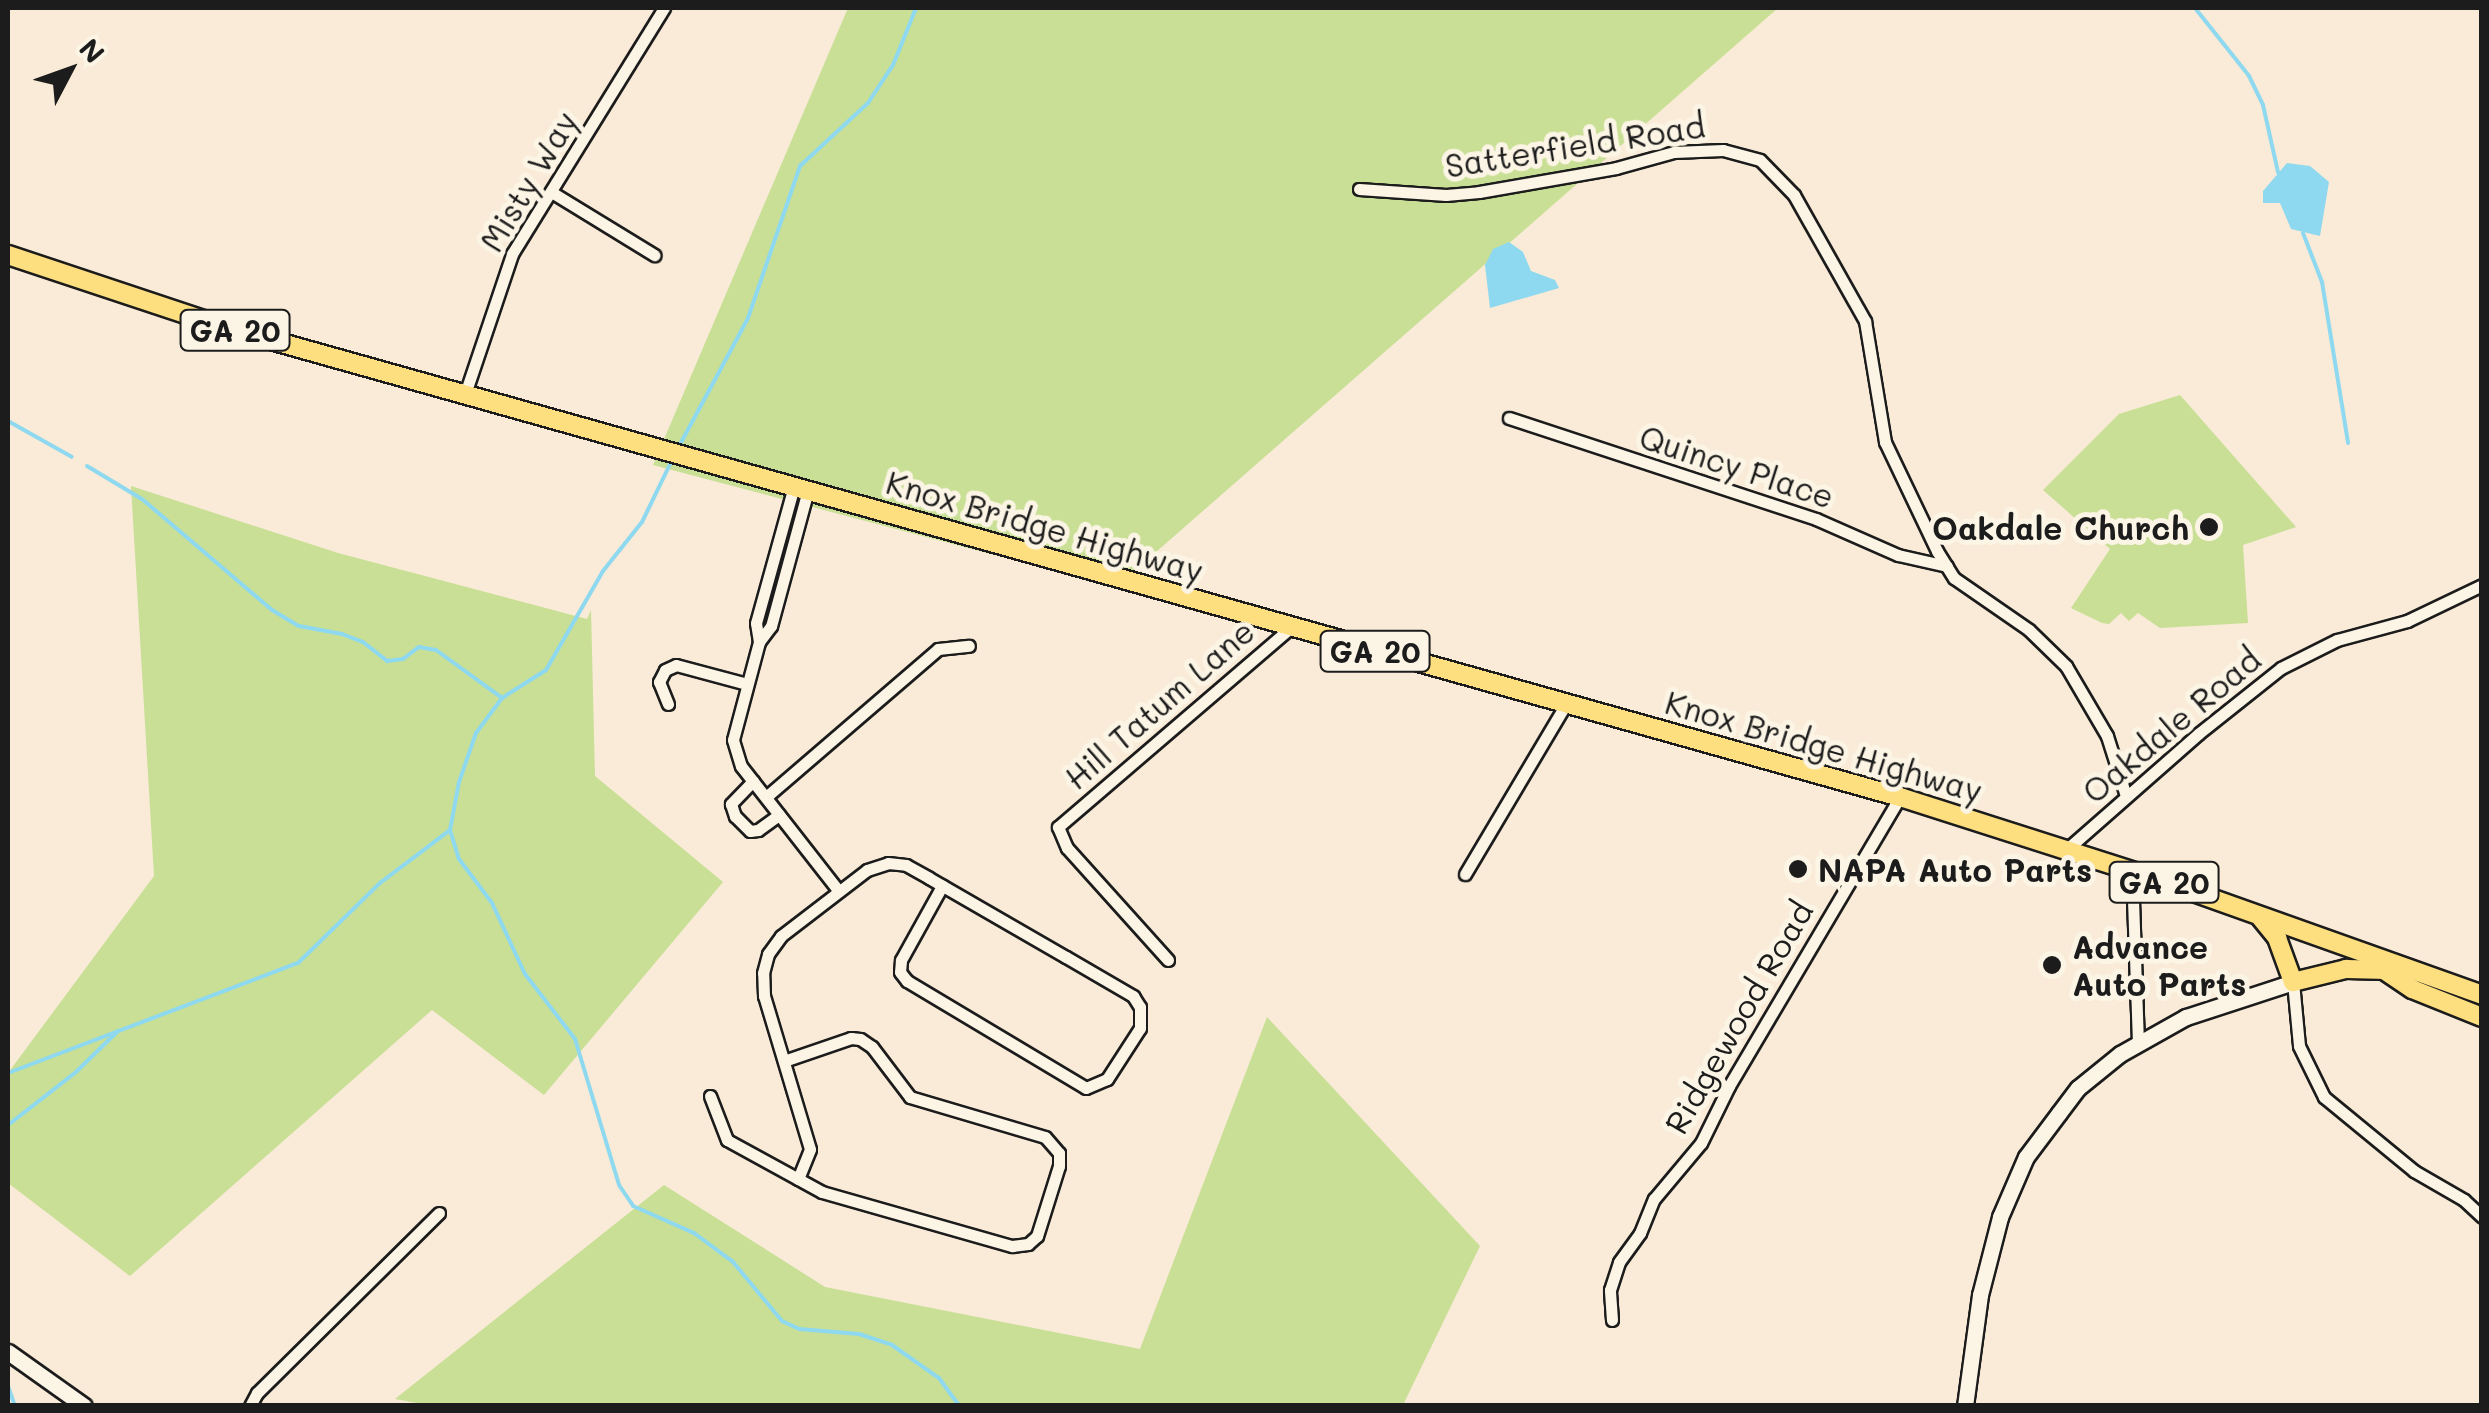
<!DOCTYPE html>
<style>
body{margin:0}
#map{position:relative;width:2489px;height:1413px;overflow:hidden;background:#f9ebd7;font-family:Mali,sans-serif}
div>[style]{position:absolute}
.green>*{inset:0;background:#c8df95}
.water>*{inset:0;background:#8ed9ef}
.stream>*{height:4px;margin:-2px;padding:0 2px;transform-origin:2px;border-radius:2px;background:#8ed9ef}
.roads{filter:drop-shadow(2px 0 #1c1c1c) drop-shadow(-2px 0 #1c1c1c) drop-shadow(0 2px #1c1c1c) drop-shadow(0 -2px #1c1c1c)}
.street>*{height:11px;margin:-5.5px;padding:0 5.5px;transform-origin:5.5px;border-radius:5.5px;background:#fcf5e5}
.secondary>*{height:15px;margin:-7.5px;padding:0 7.5px;transform-origin:7.5px;border-radius:7.5px;background:#fcf5e5}
.primary>*{height:18px;margin:-9px;padding:0 9px;transform-origin:9px;border-radius:9px;background:#fddf80}
.dots>*{width:28px;height:28px;translate:-50% -50%;box-sizing:border-box;border:5px solid #fcf5e5;border-radius:50%}
span{translate:-50% -50%;white-space:nowrap;text-align:center;line-height:1.15;-webkit-text-stroke:10px #fcf5e5;paint-order:stroke}
.shield-label span{padding:2px 8px;background:#fcf5e5;border:2px solid;border-radius:8px;-webkit-text-stroke-width:0}
.shield-label{font-size:30px;color:#1c1c1c;font-weight:700}
.street-label{font-size:32px;color:#1c1c1c}
.poi-label{font-size:32px;color:#1c1c1c;font-weight:700}
.right{translate:-100% -50%;text-align:right}
.left{translate:0 -50%;text-align:left}
.frame{position:absolute;inset:0;border:10px solid #1c1c1c;pointer-events:none}
.north{position:absolute;left:20px;top:20px;width:100px;height:100px;-webkit-text-stroke:8px #fcf5e5;paint-order:stroke;rotate:49deg;font-size:28px;font-weight:700;line-height:40px;text-align:center;color:#1c1c1c}
.north::after{content:'';display:block;margin:auto;width:35px;height:45px;background:#1c1c1c;clip-path:polygon(50% 0,100% 100%,50% 72%,0 100%)}
</style>
<div id="map">
<div class="green">
<div style="clip-path:polygon(848px 8px,1778px 8px,1116px 587px,653px 465px)"></div>
<div style="clip-path:polygon(2180px 395px,2296px 527px,2243px 545px,2248px 623px,2160px 628px,2138px 613px,2129px 621px,2121px 613px,2109px 624px,2102px 623px,2071px 608px,2110px 549px,2043px 490px,2119px 414px)"></div>
<div style="clip-path:polygon(131px 486px,338px 553px,587px 619px,591px 610px,595px 776px,723px 882px,544px 1095px,432px 1010px,130px 1276px,8px 1183px,8px 1073px,154px 876px)"></div>
<div style="clip-path:polygon(1267px 1017px,1480px 1246px,1403px 1405px,433px 1406px,395px 1399px,664px 1185px,825px 1287px,1140px 1349px)"></div>
</div>
<div class="water">
<div style="clip-path:polygon(2287px 163px,2310px 166px,2329px 182px,2320px 236px,2291px 229px,2280px 203px,2263px 203px,2263px 191px)"></div>
<div style="clip-path:polygon(1509px 242px,1523px 252px,1531px 271px,1555px 280px,1559px 288px,1490px 308px,1485px 265px,1493px 249px)"></div>
</div>
<div class="stream">
<div style="left:2195px;top:8px;width:87px;rotate:51.5deg"></div>
<div style="left:2249px;top:76px;width:32px;rotate:64deg"></div>
<div style="left:2263px;top:105px;width:69px;rotate:77.4deg"></div>
<div style="left:2303px;top:233px;width:53px;rotate:68.8deg"></div>
<div style="left:2322px;top:282px;width:163px;rotate:80.8deg"></div>
<div style="left:8px;top:421px;width:73px;rotate:29.4deg"></div>
<div style="left:677px;top:450px;width:150px;rotate:-61.7deg"></div>
<div style="left:748px;top:318px;width:161px;rotate:-71.1deg"></div>
<div style="left:800px;top:166px;width:93px;rotate:-42.8deg"></div>
<div style="left:868px;top:103px;width:45px;rotate:-56.7deg"></div>
<div style="left:893px;top:65px;width:61px;rotate:-68deg"></div>
<div style="left:673px;top:458px;width:71px;rotate:115.8deg"></div>
<div style="left:642px;top:522px;width:63px;rotate:128.5deg"></div>
<div style="left:603px;top:571px;width:114px;rotate:119.9deg"></div>
<div style="left:546px;top:670px;width:52px;rotate:147.5deg"></div>
<div style="left:502px;top:698px;width:44px;rotate:126.6deg"></div>
<div style="left:476px;top:733px;width:52px;rotate:109.1deg"></div>
<div style="left:459px;top:782px;width:49px;rotate:100.6deg"></div>
<div style="left:450px;top:830px;width:30px;rotate:73deg"></div>
<div style="left:459px;top:859px;width:55px;rotate:53.1deg"></div>
<div style="left:492px;top:903px;width:78px;rotate:65.1deg"></div>
<div style="left:525px;top:974px;width:82px;rotate:52.4deg"></div>
<div style="left:575px;top:1039px;width:152px;rotate:73.2deg"></div>
<div style="left:619px;top:1185px;width:25px;rotate:56deg"></div>
<div style="left:633px;top:1206px;width:67px;rotate:23.9deg"></div>
<div style="left:694px;top:1233px;width:49px;rotate:36.6deg"></div>
<div style="left:733px;top:1262px;width:77px;rotate:50.3deg"></div>
<div style="left:782px;top:1321px;width:19px;rotate:25deg"></div>
<div style="left:799px;top:1329px;width:60px;rotate:4.8deg"></div>
<div style="left:859px;top:1334px;width:35px;rotate:18deg"></div>
<div style="left:892px;top:1345px;width:57px;rotate:35.1deg"></div>
<div style="left:939px;top:1378px;width:34px;rotate:54deg"></div>
<div style="left:87px;top:466px;width:64px;rotate:31deg"></div>
<div style="left:142px;top:499px;width:171px;rotate:40.5deg"></div>
<div style="left:272px;top:610px;width:31px;rotate:31deg"></div>
<div style="left:299px;top:626px;width:44px;rotate:10.5deg"></div>
<div style="left:342px;top:634px;width:22px;rotate:21deg"></div>
<div style="left:363px;top:642px;width:31px;rotate:38deg"></div>
<div style="left:387px;top:661px;width:16px;rotate:-7deg"></div>
<div style="left:403px;top:659px;width:20px;rotate:-37deg"></div>
<div style="left:419px;top:647px;width:17px;rotate:10deg"></div>
<div style="left:436px;top:650px;width:82px;rotate:36deg"></div>
<div style="left:8px;top:1073px;width:310px;rotate:-20.8deg"></div>
<div style="left:298px;top:963px;width:115px;rotate:-44.3deg"></div>
<div style="left:380px;top:883px;width:88px;rotate:-37.1deg"></div>
<div style="left:8px;top:1125px;width:86px;rotate:-37.9deg"></div>
<div style="left:76px;top:1072px;width:59px;rotate:-44.3deg"></div>
<div style="left:8px;top:1386px;width:21px;rotate:71deg"></div>
</div>
<div class="roads">
<div class="street">
<div style="left:1359px;top:189px;width:87px;rotate:3.9deg"></div>
<div style="left:1446px;top:195px;width:33px;rotate:-5deg"></div>
<div style="left:1479px;top:192px;width:139px;rotate:-9.9deg"></div>
<div style="left:1616px;top:168px;width:60px;rotate:-15.4deg"></div>
<div style="left:1674px;top:152px;width:49px;rotate:-2.3deg"></div>
<div style="left:1723px;top:150px;width:38px;rotate:15deg"></div>
<div style="left:1760px;top:160px;width:49px;rotate:45.8deg"></div>
<div style="left:1794px;top:195px;width:145px;rotate:60.6deg"></div>
<div style="left:1865px;top:321px;width:123px;rotate:80.6deg"></div>
<div style="left:1885px;top:442px;width:121px;rotate:64.5deg"></div>
<div style="left:1937px;top:551px;width:32px;rotate:58deg"></div>
<div style="left:1954px;top:578px;width:91px;rotate:34.7deg"></div>
<div style="left:2029px;top:630px;width:52px;rotate:44.2deg"></div>
<div style="left:2066px;top:666px;width:81px;rotate:59.6deg"></div>
<div style="left:2107px;top:736px;width:63px;rotate:72.4deg"></div>
<div style="left:553px;top:193px;width:119px;rotate:31.5deg"></div>
<div style="left:465px;top:394px;width:148px;rotate:-71.4deg"></div>
<div style="left:512px;top:254px;width:289px;rotate:-58.3deg"></div>
<div style="left:1509px;top:418px;width:323px;rotate:18.2deg"></div>
<div style="left:1816px;top:519px;width:90px;rotate:23.7deg"></div>
<div style="left:1898px;top:555px;width:50px;rotate:12.7deg"></div>
<div style="left:808px;top:490px;width:141px;rotate:105.2deg"></div>
<div style="left:771px;top:626px;width:20px;rotate:127deg"></div>
<div style="left:759px;top:642px;width:101px;rotate:104.9deg"></div>
<div style="left:733px;top:740px;width:27px;rotate:73deg"></div>
<div style="left:741px;top:766px;width:157px;rotate:52deg"></div>
<div style="left:759px;top:642px;width:19px;rotate:-99deg"></div>
<div style="left:756px;top:623px;width:142px;rotate:-74.5deg"></div>
<div style="left:668px;top:704px;width:24px;rotate:-112deg"></div>
<div style="left:659px;top:682px;width:13px;rotate:-63deg"></div>
<div style="left:665px;top:670px;width:12px;rotate:-24deg"></div>
<div style="left:676px;top:665px;width:73px;rotate:15deg"></div>
<div style="left:753px;top:781px;width:32px;rotate:134deg"></div>
<div style="left:731px;top:804px;width:13px;rotate:72deg"></div>
<div style="left:735px;top:816px;width:21px;rotate:45deg"></div>
<div style="left:750px;top:831px;width:8px;rotate:-7deg"></div>
<div style="left:758px;top:830px;width:26px;rotate:-36deg"></div>
<div style="left:766px;top:797px;width:227px;rotate:-40.7deg"></div>
<div style="left:938px;top:649px;width:31px;rotate:-6deg"></div>
<div style="left:2066px;top:850px;width:176px;rotate:-41.3deg"></div>
<div style="left:2198px;top:734px;width:106px;rotate:-38.5deg"></div>
<div style="left:2281px;top:668px;width:63px;rotate:-26.6deg"></div>
<div style="left:2337px;top:640px;width:73px;rotate:-15.2deg"></div>
<div style="left:2407px;top:621px;width:83px;rotate:-25.6deg"></div>
<div style="left:2132px;top:871px;width:173px;rotate:88deg"></div>
<div style="left:1465px;top:874px;width:198px;rotate:-59.3deg"></div>
<div style="left:1168px;top:960px;width:151px;rotate:-132deg"></div>
<div style="left:1067px;top:848px;width:23px;rotate:-113deg"></div>
<div style="left:1058px;top:827px;width:307px;rotate:-40.6deg"></div>
<div style="left:2293px;top:982px;width:64px;rotate:84.6deg"></div>
<div style="left:2299px;top:1046px;width:57px;rotate:63.9deg"></div>
<div style="left:2324px;top:1097px;width:117px;rotate:39.4deg"></div>
<div style="left:2414px;top:1171px;width:58px;rotate:30.1deg"></div>
<div style="left:2464px;top:1200px;width:25px;rotate:43deg"></div>
<div style="left:710px;top:1096px;width:47px;rotate:68.9deg"></div>
<div style="left:727px;top:1140px;width:108px;rotate:28.7deg"></div>
<div style="left:822px;top:1192px;width:198px;rotate:15.9deg"></div>
<div style="left:1012px;top:1246px;width:16px;rotate:-7deg"></div>
<div style="left:1028px;top:1244px;width:12px;rotate:-42deg"></div>
<div style="left:1037px;top:1236px;width:73px;rotate:-72.6deg"></div>
<div style="left:1059px;top:1166px;width:13px;rotate:-90deg"></div>
<div style="left:1059px;top:1153px;width:21px;rotate:-131deg"></div>
<div style="left:1045px;top:1137px;width:141px;rotate:-163.5deg"></div>
<div style="left:910px;top:1097px;width:63px;rotate:-127.2deg"></div>
<div style="left:872px;top:1047px;width:14px;rotate:-146deg"></div>
<div style="left:860px;top:1039px;width:9px;rotate:-174deg"></div>
<div style="left:851px;top:1038px;width:71px;rotate:161.1deg"></div>
<div style="left:798px;top:1179px;width:32px;rotate:-68deg"></div>
<div style="left:810px;top:1149px;width:160px;rotate:-106.7deg"></div>
<div style="left:764px;top:996px;width:23px;rotate:-92deg"></div>
<div style="left:763px;top:973px;width:20px;rotate:-75deg"></div>
<div style="left:768px;top:954px;width:22px;rotate:-54deg"></div>
<div style="left:781px;top:936px;width:108px;rotate:-37.5deg"></div>
<div style="left:867px;top:870px;width:22px;rotate:-18deg"></div>
<div style="left:888px;top:863px;width:18px;rotate:6deg"></div>
<div style="left:906px;top:865px;width:26px;rotate:29deg"></div>
<div style="left:929px;top:878px;width:158px;rotate:30deg"></div>
<div style="left:1066px;top:957px;width:78px;rotate:30.2deg"></div>
<div style="left:1133px;top:996px;width:13px;rotate:58deg"></div>
<div style="left:1140px;top:1007px;width:21px;rotate:90deg"></div>
<div style="left:1140px;top:1028px;width:61px;rotate:122.9deg"></div>
<div style="left:1107px;top:1079px;width:23px;rotate:157deg"></div>
<div style="left:1086px;top:1088px;width:209px;rotate:-149.1deg"></div>
<div style="left:907px;top:981px;width:11px;rotate:-128deg"></div>
<div style="left:900px;top:972px;width:12px;rotate:-85deg"></div>
<div style="left:901px;top:960px;width:85px;rotate:-61deg"></div>
<div style="left:1612px;top:1320px;width:30px;rotate:-94deg"></div>
<div style="left:1610px;top:1290px;width:29px;rotate:-72deg"></div>
<div style="left:1619px;top:1262px;width:36px;rotate:-54deg"></div>
<div style="left:1640px;top:1233px;width:37px;rotate:-68deg"></div>
<div style="left:1654px;top:1199px;width:73px;rotate:-50deg"></div>
<div style="left:1701px;top:1143px;width:64px;rotate:-63.8deg"></div>
<div style="left:1729px;top:1086px;width:336px;rotate:-59.4deg"></div>
<div style="left:250px;top:1406px;width:15px;rotate:-62deg"></div>
<div style="left:257px;top:1393px;width:256px;rotate:-44.7deg"></div>
</div>
<div class="secondary">
<div style="left:8px;top:1352px;width:93px;rotate:35.4deg"></div>
<div style="left:1965px;top:1406px;width:112px;rotate:-82.3deg"></div>
<div style="left:1980px;top:1295px;width:81px;rotate:-75.6deg"></div>
<div style="left:2000px;top:1217px;width:65px;rotate:-66.6deg"></div>
<div style="left:2026px;top:1157px;width:55px;rotate:-53.1deg"></div>
<div style="left:2059px;top:1113px;width:31px;rotate:-53deg"></div>
<div style="left:2078px;top:1088px;width:54px;rotate:-39deg"></div>
<div style="left:2120px;top:1054px;width:76px;rotate:-29.3deg"></div>
<div style="left:2186px;top:1017px;width:113px;rotate:-18.1deg"></div>
</div>
<div class="primary">
<div style="left:8px;top:255px;width:232px;rotate:18.4deg"></div>
<div style="left:228px;top:328px;width:1737px;rotate:15.67deg"></div>
<div style="left:1900px;top:797px;width:270px;rotate:17.7deg"></div>
<div style="left:2157px;top:879px;width:345px;rotate:19.6deg"></div>
<div style="left:2261px;top:918px;width:26px;rotate:51deg"></div>
<div style="left:2277px;top:938px;width:47px;rotate:70deg"></div>
<div style="left:2293px;top:982px;width:55px;rotate:-13.8deg"></div>
<div style="left:2346px;top:969px;width:42px;rotate:1.4deg"></div>
<div style="left:2384px;top:970px;width:34px;rotate:34deg"></div>
<div style="left:2412px;top:989px;width:75px;rotate:21.8deg"></div>
</div>
</div>
<div class="dots">
<div style="left:2209px;top:527px;background:#1c1c1c"></div>
<div style="left:1798px;top:869px;background:#1c1c1c"></div>
<div style="left:2052px;top:965px;background:#1c1c1c"></div>
</div>
<div class="shield-label">
<span style="left:235px;top:330px">GA 20</span>
<span style="left:1375px;top:651px">GA 20</span>
<span style="left:2164px;top:882px">GA 20</span>
</div>
<div class="street-label">
<span style="left:1575px;top:145px;rotate:-9deg">Satterfield Road</span>
<span style="left:528px;top:181px;rotate:-59deg">Misty Way</span>
<span style="left:1737px;top:466px;rotate:18deg">Quincy Place</span>
<span style="left:1045px;top:526px;rotate:16deg">Knox Bridge Highway</span>
<span style="left:1159px;top:704px;rotate:-41deg">Hill Tatum Lane</span>
<span style="left:2171px;top:725px;rotate:-40deg">Oakdale Road</span>
<span style="left:1824px;top:746px;rotate:16deg">Knox Bridge Highway</span>
<span style="left:1738px;top:1017px;rotate:-60deg">Ridgewood Road</span>
</div>
<div class="poi-label">
<span class="right" style="left:2189px;top:527px">Oakdale Church</span>
<span class="left" style="left:1818px;top:869px">NAPA Auto Parts</span>
<span class="left" style="left:2072px;top:965px">Advance<br>Auto Parts</span>
</div>
<div class="frame"></div>
<div class="north">N</div>
</div>
